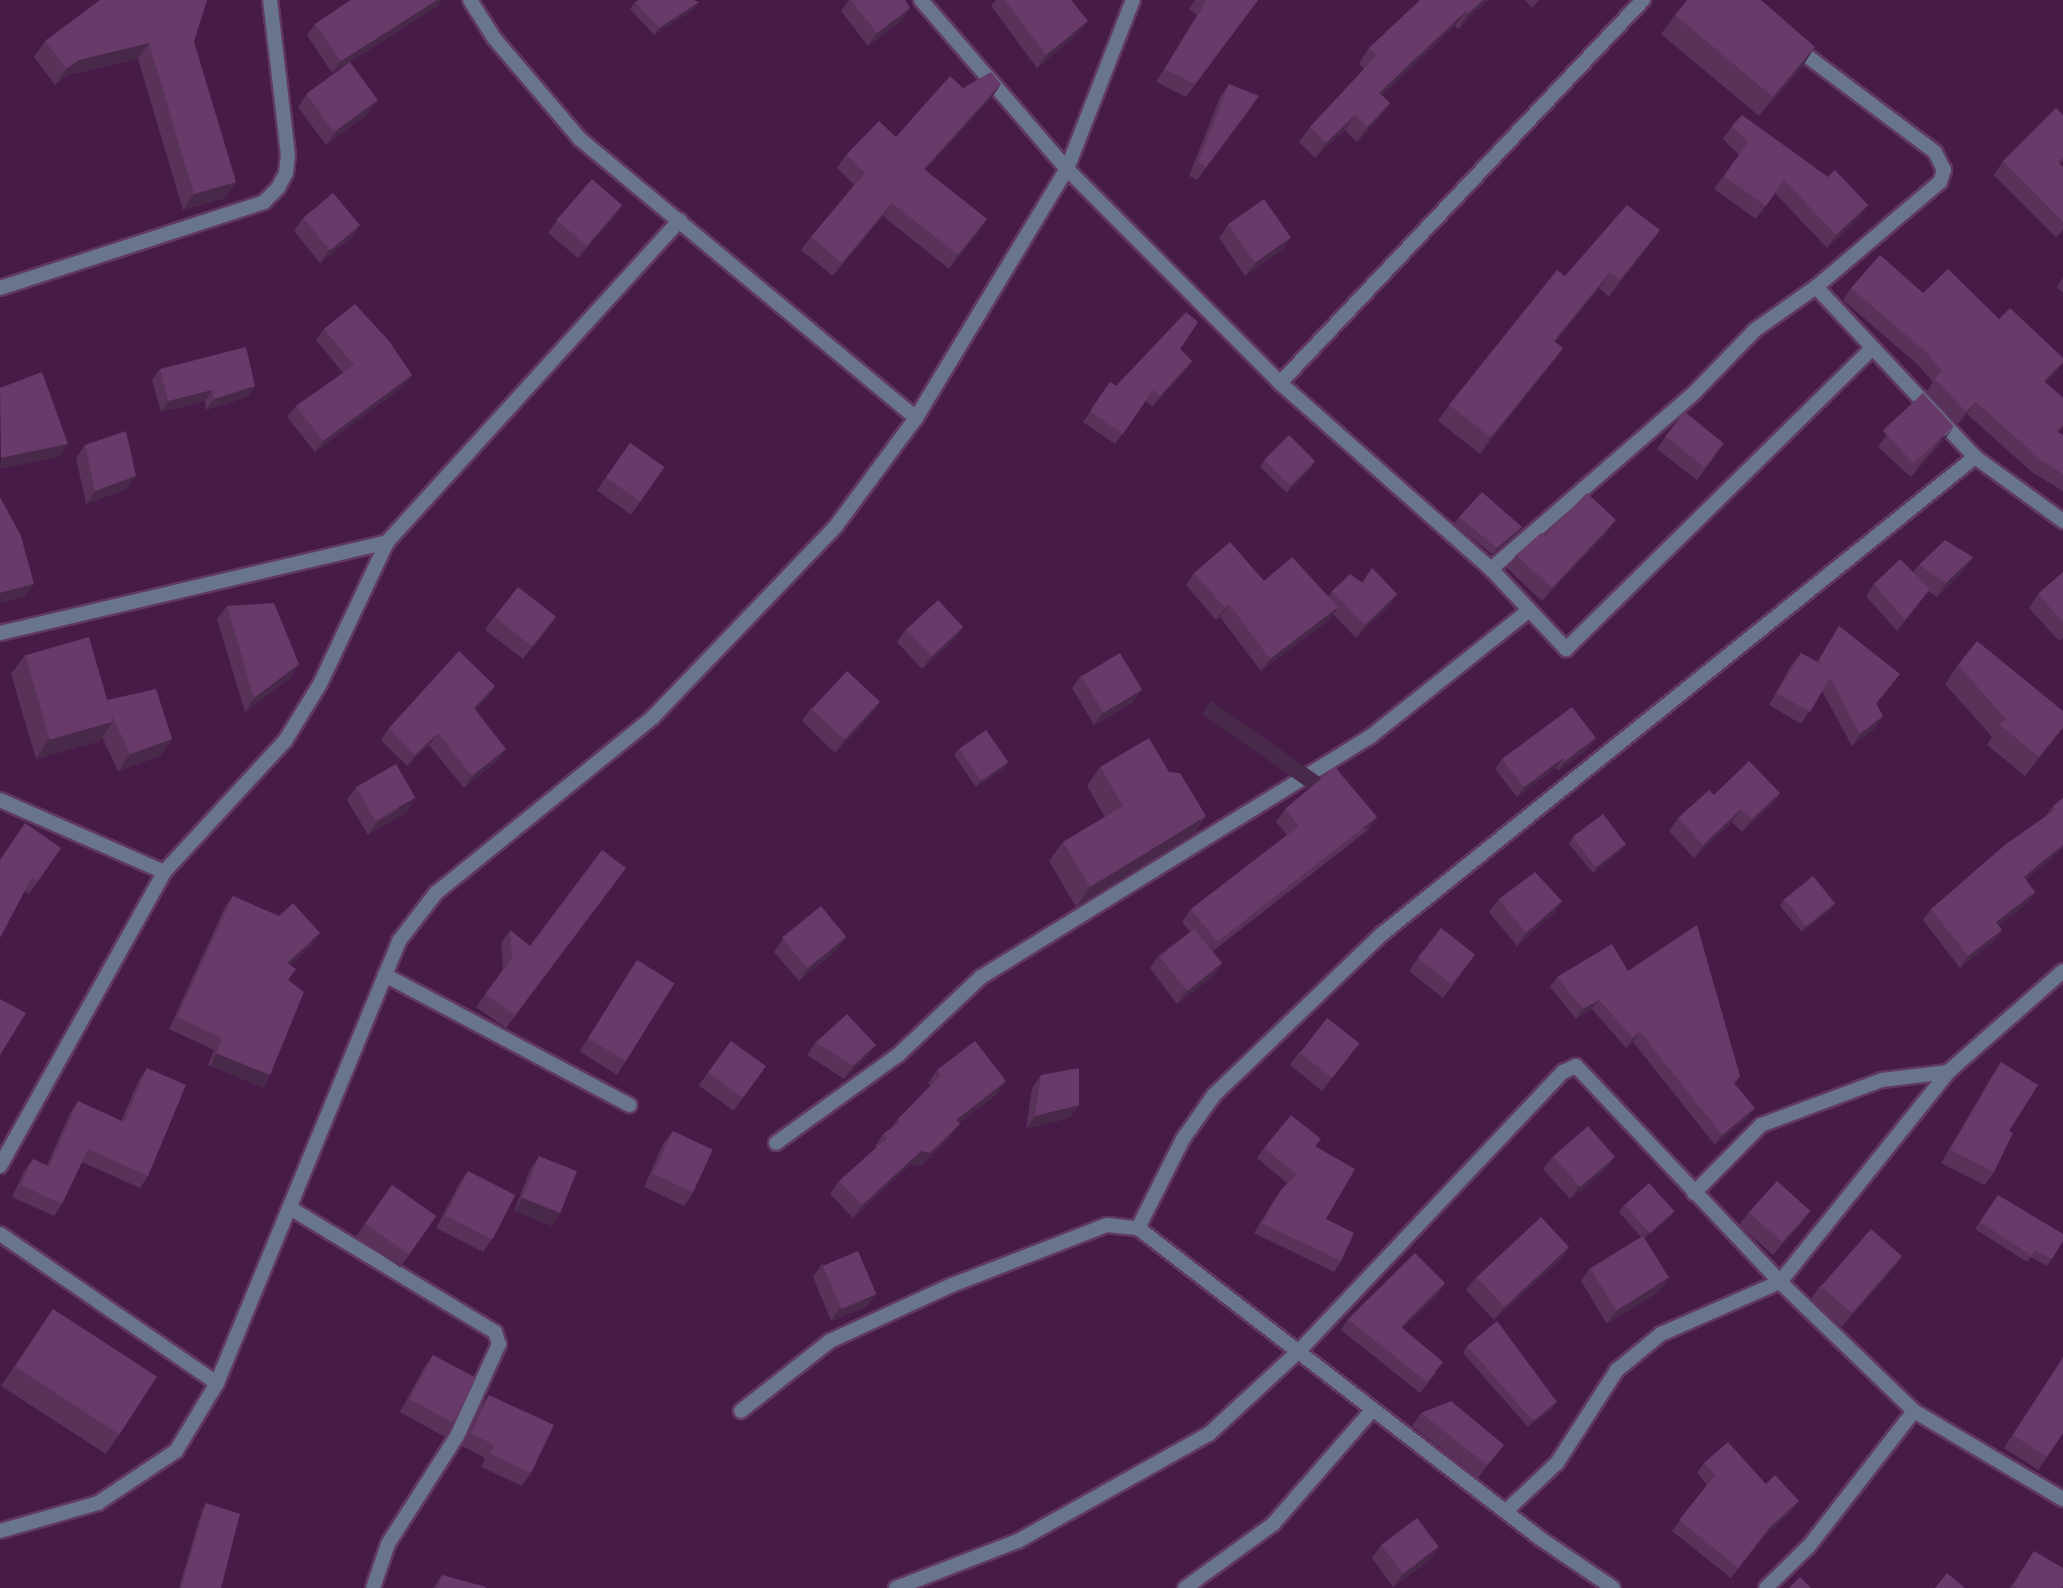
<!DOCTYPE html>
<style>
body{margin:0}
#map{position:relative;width:2063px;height:1588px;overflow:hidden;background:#461b48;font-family:"Source Serif 4",serif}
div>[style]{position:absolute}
.roads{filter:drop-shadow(2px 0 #613863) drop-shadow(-2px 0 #613863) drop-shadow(0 2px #613863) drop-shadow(0 -2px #613863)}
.minor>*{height:14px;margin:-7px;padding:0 7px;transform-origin:7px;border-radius:7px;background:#69748d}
.wall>*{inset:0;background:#59325a;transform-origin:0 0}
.shaded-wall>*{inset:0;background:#48294a;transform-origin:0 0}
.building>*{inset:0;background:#673a69;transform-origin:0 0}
span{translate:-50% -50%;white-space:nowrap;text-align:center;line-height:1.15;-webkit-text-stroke:7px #3b103d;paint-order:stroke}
</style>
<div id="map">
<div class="roads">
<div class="minor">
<div style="left:470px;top:0;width:45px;rotate:57.7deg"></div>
<div style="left:494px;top:38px;width:133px;rotate:49.6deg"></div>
<div style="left:580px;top:139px;width:437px;rotate:39.7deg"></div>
<div style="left:921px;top:0;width:223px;rotate:49.2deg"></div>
<div style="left:1067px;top:169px;width:302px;rotate:45.1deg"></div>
<div style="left:1280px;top:383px;width:281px;rotate:41.4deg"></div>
<div style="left:1491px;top:569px;width:110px;rotate:46.8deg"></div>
<div style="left:1566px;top:649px;width:429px;rotate:-44.5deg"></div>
<div style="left:1816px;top:287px;width:233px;rotate:46.9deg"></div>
<div style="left:1975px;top:457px;width:109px;rotate:36deg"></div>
<div style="left:0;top:288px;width:278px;rotate:-18deg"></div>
<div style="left:264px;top:202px;width:20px;rotate:-45deg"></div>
<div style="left:278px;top:188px;width:17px;rotate:-62deg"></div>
<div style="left:286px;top:173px;width:18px;rotate:-84deg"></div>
<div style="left:288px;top:155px;width:156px;rotate:-96.6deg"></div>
<div style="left:1280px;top:383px;width:528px;rotate:-46.54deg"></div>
<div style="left:1491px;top:569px;width:267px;rotate:-40.9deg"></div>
<div style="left:1693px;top:394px;width:89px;rotate:-45.9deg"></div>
<div style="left:1755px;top:330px;width:75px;rotate:-35.2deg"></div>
<div style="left:1816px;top:287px;width:162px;rotate:-40.3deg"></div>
<div style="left:1940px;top:182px;width:13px;rotate:-72deg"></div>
<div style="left:1944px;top:170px;width:20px;rotate:-117deg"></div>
<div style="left:1935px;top:152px;width:176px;rotate:-143.1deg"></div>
<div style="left:0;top:633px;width:398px;rotate:-13.2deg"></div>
<div style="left:0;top:800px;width:179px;rotate:23.7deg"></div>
<div style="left:385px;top:975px;width:277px;rotate:28deg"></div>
<div style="left:776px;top:1143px;width:150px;rotate:-35.8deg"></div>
<div style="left:898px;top:1055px;width:114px;rotate:-43.2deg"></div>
<div style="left:981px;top:977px;width:458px;rotate:-31.7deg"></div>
<div style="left:1371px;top:736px;width:201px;rotate:-38.5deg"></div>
<div style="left:0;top:1166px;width:337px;rotate:-60.8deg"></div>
<div style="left:164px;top:872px;width:178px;rotate:-47.3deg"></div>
<div style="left:285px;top:741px;width:67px;rotate:-58.4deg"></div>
<div style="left:320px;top:684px;width:157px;rotate:-64.7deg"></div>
<div style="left:387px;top:542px;width:435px;rotate:-47.7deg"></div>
<div style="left:1694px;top:1193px;width:95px;rotate:-45.4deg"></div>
<div style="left:1761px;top:1125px;width:129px;rotate:-20.4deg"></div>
<div style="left:1882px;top:1080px;width:66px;rotate:-6.9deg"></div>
<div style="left:290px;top:1208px;width:240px;rotate:31.2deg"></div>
<div style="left:495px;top:1332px;width:13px;rotate:72deg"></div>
<div style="left:499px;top:1344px;width:101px;rotate:114.5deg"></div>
<div style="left:457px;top:1436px;width:128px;rotate:122.6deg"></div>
<div style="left:388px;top:1544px;width:46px;rotate:108.8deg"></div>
<div style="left:1138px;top:1228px;width:100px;rotate:-63.2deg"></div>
<div style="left:1183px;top:1139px;width:54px;rotate:-54.8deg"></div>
<div style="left:1214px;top:1095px;width:233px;rotate:-43.8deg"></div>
<div style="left:1382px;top:934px;width:761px;rotate:-38.81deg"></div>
<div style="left:0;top:1234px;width:263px;rotate:34.5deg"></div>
<div style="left:741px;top:1411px;width:113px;rotate:-38.2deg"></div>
<div style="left:830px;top:1341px;width:134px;rotate:-24.7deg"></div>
<div style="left:952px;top:1285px;width:166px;rotate:-21.2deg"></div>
<div style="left:1107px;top:1225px;width:31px;rotate:6deg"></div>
<div style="left:1138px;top:1228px;width:509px;rotate:37.66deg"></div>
<div style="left:1541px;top:1539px;width:87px;rotate:34.2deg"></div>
<div style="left:1506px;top:1511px;width:70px;rotate:-43.3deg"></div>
<div style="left:1557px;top:1463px;width:111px;rotate:-57.2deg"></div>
<div style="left:1617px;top:1370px;width:57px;rotate:-39.3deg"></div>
<div style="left:1661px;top:1334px;width:130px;rotate:-23.6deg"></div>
<div style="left:1780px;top:1282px;width:269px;rotate:-51.3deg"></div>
<div style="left:1948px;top:1072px;width:153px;rotate:-41.3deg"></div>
<div style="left:0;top:1531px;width:102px;rotate:-15.9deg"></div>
<div style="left:98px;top:1503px;width:94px;rotate:-33.7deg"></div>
<div style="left:176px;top:1451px;width:79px;rotate:-58.9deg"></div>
<div style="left:217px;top:1383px;width:478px;rotate:-67.6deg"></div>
<div style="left:399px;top:941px;width:61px;rotate:-52.4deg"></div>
<div style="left:436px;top:893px;width:279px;rotate:-39deg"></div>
<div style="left:653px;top:717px;width:265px;rotate:-46.2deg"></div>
<div style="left:836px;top:526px;width:134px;rotate:-53.5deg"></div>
<div style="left:916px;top:418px;width:291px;rotate:-58.8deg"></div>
<div style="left:1067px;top:169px;width:181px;rotate:-68.7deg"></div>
<div style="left:896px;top:1588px;width:131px;rotate:-21.1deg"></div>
<div style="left:1018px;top:1541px;width:219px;rotate:-29.3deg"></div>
<div style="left:1209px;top:1434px;width:121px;rotate:-42.7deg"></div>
<div style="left:1298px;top:1352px;width:386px;rotate:-46.6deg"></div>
<div style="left:1563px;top:1072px;width:14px;rotate:-25deg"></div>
<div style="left:1576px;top:1066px;width:297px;rotate:46.6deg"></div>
<div style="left:1780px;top:1282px;width:186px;rotate:43.9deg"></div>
<div style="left:1914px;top:1411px;width:173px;rotate:30.6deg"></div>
<div style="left:1185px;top:1588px;width:109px;rotate:-36deg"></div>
<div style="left:1273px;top:1524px;width:152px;rotate:-49deg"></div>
<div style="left:1766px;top:1588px;width:60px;rotate:-44.3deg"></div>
<div style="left:1809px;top:1546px;width:171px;rotate:-52.1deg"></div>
</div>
</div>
<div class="wall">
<div style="clip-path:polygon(350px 0,437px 0,438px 6px,332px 73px,307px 35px,315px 24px)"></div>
<div style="clip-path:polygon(849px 0,905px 0,910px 8px,901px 21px,868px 46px,841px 11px)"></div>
<div style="clip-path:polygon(996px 0,1071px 0,1078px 34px,1037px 68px,991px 6px)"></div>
<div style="clip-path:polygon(1195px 0,1258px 0,1186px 97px,1156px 82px,1197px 15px,1189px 9px)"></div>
<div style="clip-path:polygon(1488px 0,1458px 29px,1455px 26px,1382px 95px,1390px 103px,1379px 118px,1357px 142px,1345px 130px,1315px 158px,1299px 142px,1310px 127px,1364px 69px,1359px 63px,1369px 48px)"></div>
<div style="clip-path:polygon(1525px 0,1539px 0,1532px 8px)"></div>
<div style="clip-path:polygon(635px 2px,699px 2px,694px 9px,654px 35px,630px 9px)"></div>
<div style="clip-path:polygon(1675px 15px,1815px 47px,1802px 67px,1759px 116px,1661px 34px)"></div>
<div style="clip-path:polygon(45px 41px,194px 42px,236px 182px,225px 198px,183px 210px,138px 59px,68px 75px,55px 85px,34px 57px)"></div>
<div style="clip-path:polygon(1001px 84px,992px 97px,925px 170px,978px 233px,949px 269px,883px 216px,833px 276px,801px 250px,811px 237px,854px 185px,837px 168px,846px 155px,896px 137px,963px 88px)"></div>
<div style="clip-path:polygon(1229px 84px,1250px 109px,1197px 180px,1189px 176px,1220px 97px)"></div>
<div style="clip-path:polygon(307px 94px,378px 100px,369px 113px,326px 145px,298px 107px)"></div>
<div style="clip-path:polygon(2063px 115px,2063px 161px,2060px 164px,2063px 167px,2063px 230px,2056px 237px,1994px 175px,2003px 161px)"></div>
<div style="clip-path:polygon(1732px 126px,1868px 205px,1859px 218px,1827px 248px,1775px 193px,1756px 219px,1714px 189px,1739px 155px,1723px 139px)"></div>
<div style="clip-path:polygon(622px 205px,613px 218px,578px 258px,548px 233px,557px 220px)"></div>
<div style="clip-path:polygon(303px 218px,360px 225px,351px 238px,320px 263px,294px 231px)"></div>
<div style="clip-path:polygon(1228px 225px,1291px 237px,1282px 250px,1245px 276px,1219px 238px)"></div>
<div style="clip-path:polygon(1660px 230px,1609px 297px,1599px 288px,1555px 342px,1563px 348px,1551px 364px,1480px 454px,1438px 421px,1449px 405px,1565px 276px)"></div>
<div style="clip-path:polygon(2063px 278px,2063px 293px,2057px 287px)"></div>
<div style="clip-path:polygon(1851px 288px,1923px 293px,1999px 319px,2063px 358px,2063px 363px,2056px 372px,2045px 383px,2063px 398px,2063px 427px,2058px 432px,2063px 435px,2063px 491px,2033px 473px,1967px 414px,1958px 424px,1927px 391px,1933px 382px,1918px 365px,1843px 300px)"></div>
<div style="clip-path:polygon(324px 329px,404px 386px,315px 452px,287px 417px,296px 406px,343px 373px,316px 340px)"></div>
<div style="clip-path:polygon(1180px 349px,1192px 361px,1185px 371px,1152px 407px,1145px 400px,1115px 444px,1083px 422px,1110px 382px,1116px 386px)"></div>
<div style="clip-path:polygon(160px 369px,255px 386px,247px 397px,206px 410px,205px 401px,161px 412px,152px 380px)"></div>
<div style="clip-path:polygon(1887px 434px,1945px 439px,1911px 477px,1878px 447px)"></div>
<div style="clip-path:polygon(1666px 436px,1715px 457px,1697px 480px,1657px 449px)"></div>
<div style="left:630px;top:443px;width:42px;height:58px;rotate:35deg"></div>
<div style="clip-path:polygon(85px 445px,127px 489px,86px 504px,76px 458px)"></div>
<div style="clip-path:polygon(1265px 460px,1315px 461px,1311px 468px,1287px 493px,1260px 467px)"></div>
<div style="clip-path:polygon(1459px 517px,1522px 527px,1517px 533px,1493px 555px,1454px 524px)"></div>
<div style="clip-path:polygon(1607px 533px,1542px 601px,1507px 568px,1516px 555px,1545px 536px)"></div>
<div style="clip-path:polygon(1973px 557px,1964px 570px,1937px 597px,1928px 591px,1897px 631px,1866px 596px,1874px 584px,1913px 572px,1919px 565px)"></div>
<div style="clip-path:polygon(1372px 568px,1397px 594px,1388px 607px,1356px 638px,1333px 614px,1329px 620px,1261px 671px,1220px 617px,1216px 620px,1186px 585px,1194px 573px,1264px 581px,1328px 597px,1332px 591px,1362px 582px)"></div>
<div style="clip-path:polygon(2063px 572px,2063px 638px,2059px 641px,2029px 608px,2038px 594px)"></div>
<div style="clip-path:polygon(227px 606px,299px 664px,290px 678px,245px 712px,217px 619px)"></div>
<div style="clip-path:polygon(494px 617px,556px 617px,523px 659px,485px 630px)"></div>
<div style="clip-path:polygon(1839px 626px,1892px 685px,1876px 704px,1883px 716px,1875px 728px,1852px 746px,1822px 691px,1801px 724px,1769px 705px,1792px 664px,1801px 653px,1817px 662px)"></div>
<div style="clip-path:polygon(963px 627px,954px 640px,922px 669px,897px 642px,906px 629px)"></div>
<div style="clip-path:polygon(25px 655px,107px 700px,172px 739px,160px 756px,118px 771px,102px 737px,100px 741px,36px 759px,11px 674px)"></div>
<div style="clip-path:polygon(1958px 665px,2063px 711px,2063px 728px,2025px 776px,1987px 745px,1992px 737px,1945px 684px)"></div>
<div style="clip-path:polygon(1081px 675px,1132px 703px,1094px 725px,1072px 688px)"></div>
<div style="clip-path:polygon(495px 686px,487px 698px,475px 710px,498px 760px,464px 788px,429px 745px,407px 766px,381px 740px,389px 728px)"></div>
<div style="clip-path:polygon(811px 708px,871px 715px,835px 753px,802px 721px)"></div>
<div style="clip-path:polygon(1589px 748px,1558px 771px,1556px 768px,1517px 797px,1495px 769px,1502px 759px)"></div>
<div style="clip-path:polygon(959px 749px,1004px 769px,976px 787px,954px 755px)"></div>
<div style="clip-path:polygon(1100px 767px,1169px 772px,1206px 816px,1193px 835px,1076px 907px,1049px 861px,1063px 842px,1105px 817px,1087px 786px)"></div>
<div style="clip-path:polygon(356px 787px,407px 812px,368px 835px,347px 800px)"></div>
<div style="clip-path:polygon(1780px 793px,1771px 806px,1742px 832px,1732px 822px,1694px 858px,1669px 831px,1678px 818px,1714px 795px)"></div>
<div style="clip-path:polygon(2063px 798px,2026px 880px,2035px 892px,2028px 903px,1998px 925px,2002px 930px,1994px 941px,1960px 968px,1923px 920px,1931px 909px,2046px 816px,2053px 806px)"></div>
<div style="clip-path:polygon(1285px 809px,1377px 817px,1368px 830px,1213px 951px,1222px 963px,1213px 976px,1177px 1004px,1150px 968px,1159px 955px,1190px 932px,1182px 922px,1191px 909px,1287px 835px,1276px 822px)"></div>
<div style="clip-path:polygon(1573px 837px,1622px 850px,1593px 873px,1569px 844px)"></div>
<div style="clip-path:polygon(61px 848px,29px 894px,25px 892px,0 859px)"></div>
<div style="clip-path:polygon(626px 868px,506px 1028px,476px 1007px,503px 970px,501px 943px,510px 930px,530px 946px)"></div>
<div style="clip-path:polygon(233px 896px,312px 945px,290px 965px,288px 980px,262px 1087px,208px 1065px,214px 1050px,169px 1029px,225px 907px)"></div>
<div style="clip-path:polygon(1499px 899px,1562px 901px,1553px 914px,1517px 946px,1489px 912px)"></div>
<div style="clip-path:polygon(1784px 899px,1835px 903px,1830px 910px,1802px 932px,1780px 906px)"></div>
<div style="clip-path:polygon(783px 939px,837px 950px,799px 981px,774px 952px)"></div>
<div style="clip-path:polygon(1475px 955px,1443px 998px,1409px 971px,1418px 958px)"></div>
<div style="left:637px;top:960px;width:44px;height:108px;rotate:32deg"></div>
<div style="clip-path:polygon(1628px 971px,1740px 1076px,1735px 1084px,1748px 1118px,1715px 1145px,1633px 1042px,1626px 1048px,1592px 1009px,1576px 1019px,1550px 987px,1557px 977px)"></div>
<div style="left:731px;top:1041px;width:43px;height:55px;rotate:36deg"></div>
<div style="clip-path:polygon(816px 1042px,866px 1058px,844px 1079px,807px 1055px)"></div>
<div style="clip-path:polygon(1359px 1043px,1322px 1091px,1290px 1065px,1299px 1052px)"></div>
<div style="clip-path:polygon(2001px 1062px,2009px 1131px,1994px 1172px,1985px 1185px,1941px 1163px,1992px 1076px)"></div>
<div style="clip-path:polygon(147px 1068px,148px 1176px,140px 1188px,82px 1162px,62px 1204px,54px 1216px,12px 1197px,24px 1171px,33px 1159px,47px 1165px,70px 1113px,78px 1101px,121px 1121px,139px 1080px)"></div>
<div style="clip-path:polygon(937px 1070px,997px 1094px,959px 1123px,950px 1137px,921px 1166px,911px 1164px,853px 1218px,830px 1194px,839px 1181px,876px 1148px,875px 1146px,884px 1133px,891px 1128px,899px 1118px,930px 1086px,928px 1083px)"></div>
<div style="clip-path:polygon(1041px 1075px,1079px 1105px,1069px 1118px,1026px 1129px,1032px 1088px)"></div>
<div style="clip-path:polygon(673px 1131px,693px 1193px,684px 1206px,644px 1187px,663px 1144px)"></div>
<div style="clip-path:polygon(1321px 1139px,1316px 1146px,1326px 1219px,1341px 1261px,1334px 1272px,1254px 1233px,1274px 1200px,1281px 1190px,1287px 1183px,1257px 1158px,1264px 1148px)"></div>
<div style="clip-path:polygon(539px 1156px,552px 1226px,514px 1211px,530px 1170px)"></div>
<div style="clip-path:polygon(1553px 1156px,1605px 1170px,1570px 1199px,1543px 1169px)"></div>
<div style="clip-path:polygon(468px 1171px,492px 1239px,483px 1252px,436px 1228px,459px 1184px)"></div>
<div style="left:392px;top:1185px;width:54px;height:63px;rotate:35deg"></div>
<div style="clip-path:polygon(1998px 1195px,2052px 1259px,2047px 1266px,2031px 1257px,2027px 1262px,1975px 1229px)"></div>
<div style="clip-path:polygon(1624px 1205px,1674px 1211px,1669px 1218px,1644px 1239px,1660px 1291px,1607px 1324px,1581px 1281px,1590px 1268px,1641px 1237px,1619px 1212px)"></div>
<div style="clip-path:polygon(1810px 1211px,1801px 1224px,1773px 1255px,1739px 1225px,1749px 1212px)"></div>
<div style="clip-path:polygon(1569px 1247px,1560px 1260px,1494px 1320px,1466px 1290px,1476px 1277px)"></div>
<div style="clip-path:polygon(1902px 1256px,1893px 1269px,1842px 1327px,1811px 1299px,1820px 1286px)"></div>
<div style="clip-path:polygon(822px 1264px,876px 1294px,866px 1307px,831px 1321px,813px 1277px)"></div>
<div style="clip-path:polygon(1445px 1283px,1438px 1294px,1402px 1328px,1436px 1373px,1420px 1393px,1341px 1330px,1348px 1319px)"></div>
<div style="clip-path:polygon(53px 1309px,119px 1435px,106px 1454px,1px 1386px)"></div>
<div style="clip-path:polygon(1467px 1346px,1552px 1409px,1528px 1427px,1463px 1353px)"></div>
<div style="clip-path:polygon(433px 1355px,454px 1423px,445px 1437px,400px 1412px,424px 1368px)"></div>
<div style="clip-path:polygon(2063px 1357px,2063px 1433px,2038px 1470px,2004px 1448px)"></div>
<div style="clip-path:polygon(489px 1395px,531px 1473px,522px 1486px,481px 1467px,485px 1458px,462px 1446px,480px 1408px)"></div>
<div style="clip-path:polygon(1421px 1413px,1504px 1445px,1494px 1458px,1478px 1478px,1412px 1426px)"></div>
<div style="clip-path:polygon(1704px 1463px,1792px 1511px,1763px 1537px,1731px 1578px,1672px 1531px,1707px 1485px,1697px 1473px)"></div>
<div style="clip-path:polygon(206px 1503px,221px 1588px,179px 1588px,202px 1510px)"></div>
<div style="clip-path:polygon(1381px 1545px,1430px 1560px,1393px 1587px,1372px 1558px)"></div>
<div style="clip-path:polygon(2034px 1551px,2062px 1588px,2010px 1588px)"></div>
<div style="clip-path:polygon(442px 1575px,486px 1588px,433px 1588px)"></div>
</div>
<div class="shaded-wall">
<div style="clip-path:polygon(437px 0,442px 0,438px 6px,332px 73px,341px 61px)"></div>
<div style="clip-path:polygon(1483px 0,1488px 0,1458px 29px,1468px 14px)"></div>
<div style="clip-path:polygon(699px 2px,694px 9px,654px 35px,659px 28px)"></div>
<div style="clip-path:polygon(910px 8px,901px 21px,868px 46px,877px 33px)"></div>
<div style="clip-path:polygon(1466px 11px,1455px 26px,1369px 108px,1379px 93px)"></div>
<div style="clip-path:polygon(1088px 21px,1078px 34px,1037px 68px,1046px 55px)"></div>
<div style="clip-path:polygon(149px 43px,138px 59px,68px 75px,55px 85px,66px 69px,79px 60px)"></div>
<div style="clip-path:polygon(1815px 47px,1802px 67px,1759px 116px,1773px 97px)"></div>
<div style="clip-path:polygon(1001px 84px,992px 97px,915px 182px,924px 169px)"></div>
<div style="clip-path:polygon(378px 100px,369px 113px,326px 145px,335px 132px)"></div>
<div style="clip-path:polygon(1390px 103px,1379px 118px,1357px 142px,1367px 127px)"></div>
<div style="clip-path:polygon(1355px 115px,1345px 130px,1315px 158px,1326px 143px)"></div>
<div style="clip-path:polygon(236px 182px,225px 198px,183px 210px,194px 194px)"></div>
<div style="clip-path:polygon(892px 203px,883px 216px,833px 276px,842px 263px)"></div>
<div style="clip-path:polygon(622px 205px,613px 218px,578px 258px,588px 245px)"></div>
<div style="clip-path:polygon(1868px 205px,1859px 218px,1827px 248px,1836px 235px)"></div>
<div style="clip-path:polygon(987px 219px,978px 233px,949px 269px,958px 255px)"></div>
<div style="clip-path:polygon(360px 225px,351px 238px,320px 263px,329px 250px)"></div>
<div style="clip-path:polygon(1660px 230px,1648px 247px,1609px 297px,1620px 280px)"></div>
<div style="clip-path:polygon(1291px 237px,1282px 250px,1245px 276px,1255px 263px)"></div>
<div style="clip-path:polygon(1610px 272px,1599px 288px,1543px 358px,1554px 341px)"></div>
<div style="clip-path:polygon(1563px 348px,1551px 364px,1480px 454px,1491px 437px)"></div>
<div style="clip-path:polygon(1192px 361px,1185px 371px,1152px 407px,1160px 396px)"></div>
<div style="clip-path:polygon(2063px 362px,2056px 372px,2035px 393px,2044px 381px)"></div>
<div style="clip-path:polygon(412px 375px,404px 386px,315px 452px,323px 441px)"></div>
<div style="clip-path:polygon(255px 386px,247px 397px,206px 410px,214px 399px)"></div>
<div style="clip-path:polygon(212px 390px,205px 401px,161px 412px,168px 401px)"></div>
<div style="clip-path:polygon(1976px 402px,1967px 414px,1958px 424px,1966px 412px)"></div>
<div style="clip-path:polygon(1954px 426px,1945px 439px,1911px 477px,1920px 464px)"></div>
<div style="clip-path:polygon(68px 444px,59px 457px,0 469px,1px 458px)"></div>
<div style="clip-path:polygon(1724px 444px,1715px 457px,1697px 480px,1706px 467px)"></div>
<div style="clip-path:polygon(1315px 461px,1311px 468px,1287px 493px,1291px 486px)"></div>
<div style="clip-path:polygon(136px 476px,127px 489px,86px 504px,95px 491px)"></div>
<div style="clip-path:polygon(1616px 520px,1607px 533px,1542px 601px,1552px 588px)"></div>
<div style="clip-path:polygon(1522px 527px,1517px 533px,1493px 555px,1497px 548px)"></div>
<div style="clip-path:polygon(1973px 557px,1964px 570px,1937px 597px,1946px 583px)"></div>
<div style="clip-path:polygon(34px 584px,25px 597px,0 603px,0 593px)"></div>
<div style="clip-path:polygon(1930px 589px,1922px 600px,1897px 631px,1905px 620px)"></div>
<div style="clip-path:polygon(1397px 594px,1388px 607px,1356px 638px,1365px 625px)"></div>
<div style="clip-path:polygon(1229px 604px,1220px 617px,1216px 620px,1225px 608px)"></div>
<div style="clip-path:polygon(1338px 607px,1329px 620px,1261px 671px,1270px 659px)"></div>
<div style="clip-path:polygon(556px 617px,547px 630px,523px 659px,532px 646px)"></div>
<div style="clip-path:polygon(963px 627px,954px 640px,922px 669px,931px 656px)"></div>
<div style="clip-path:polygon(299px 664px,290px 678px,245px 712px,254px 698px)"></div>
<div style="clip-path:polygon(1900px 674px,1892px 685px,1868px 714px,1876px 703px)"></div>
<div style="clip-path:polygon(495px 686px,487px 698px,466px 720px,474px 708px)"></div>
<div style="clip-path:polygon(1142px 690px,1132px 703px,1094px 725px,1103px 712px)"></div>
<div style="clip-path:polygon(880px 702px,871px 715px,835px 753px,844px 740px)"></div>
<div style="clip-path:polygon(1883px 716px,1875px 728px,1852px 746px,1860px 734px)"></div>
<div style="clip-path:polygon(113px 722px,100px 741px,36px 759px,49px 739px)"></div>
<div style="clip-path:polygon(2063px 727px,2057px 736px,2025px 776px,2039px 757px)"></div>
<div style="clip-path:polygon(438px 733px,429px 745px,407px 766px,415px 755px)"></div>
<div style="clip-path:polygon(1596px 738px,1589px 748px,1558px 771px,1565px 761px)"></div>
<div style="clip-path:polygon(172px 739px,160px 756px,118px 771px,130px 754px)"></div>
<div style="clip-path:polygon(506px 749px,498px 760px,464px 788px,472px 776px)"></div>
<div style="clip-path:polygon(1563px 758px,1556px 768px,1517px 797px,1524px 787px)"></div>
<div style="clip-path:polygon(1008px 762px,1004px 769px,976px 787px,980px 781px)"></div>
<div style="clip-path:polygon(1780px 793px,1771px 806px,1742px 832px,1752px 819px)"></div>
<div style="clip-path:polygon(416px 798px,407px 812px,368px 835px,377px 822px)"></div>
<div style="clip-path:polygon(1741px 809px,1732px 822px,1694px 858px,1703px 845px)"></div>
<div style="clip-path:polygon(1206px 816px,1193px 835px,1076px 907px,1090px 887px)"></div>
<div style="left:1377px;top:817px;width:16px;height:203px;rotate:125deg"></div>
<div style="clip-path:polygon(1626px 844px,1622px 850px,1593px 873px,1597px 867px)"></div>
<div style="clip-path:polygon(2063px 845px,2063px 849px,2016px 888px,2024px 877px)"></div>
<div style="clip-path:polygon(2035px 892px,2028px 903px,1988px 933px,1996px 922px)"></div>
<div style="clip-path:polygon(1562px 901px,1553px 914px,1517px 946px,1526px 933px)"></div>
<div style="clip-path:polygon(1835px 903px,1830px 910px,1802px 932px,1807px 925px)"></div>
<div style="clip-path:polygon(2002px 930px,1994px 941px,1960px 968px,1968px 956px)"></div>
<div style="clip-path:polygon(320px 933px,312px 945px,279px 975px,287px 963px)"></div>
<div style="clip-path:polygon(846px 937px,837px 950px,799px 981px,808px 968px)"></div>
<div style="clip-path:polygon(1222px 963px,1213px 976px,1177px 1004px,1187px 991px)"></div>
<div style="clip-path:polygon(1599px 1000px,1592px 1009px,1576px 1019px,1583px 1009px)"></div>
<div style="clip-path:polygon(1640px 1032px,1633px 1042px,1626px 1048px,1633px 1038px)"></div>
<div style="clip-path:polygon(1359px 1043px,1350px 1056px,1322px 1091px,1332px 1078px)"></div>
<div style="clip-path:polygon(876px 1045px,866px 1058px,844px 1079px,853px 1066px)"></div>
<div style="left:216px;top:1053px;width:58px;height:14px;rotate:22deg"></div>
<div style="clip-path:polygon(1006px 1081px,997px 1094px,946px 1133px,956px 1120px)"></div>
<div style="clip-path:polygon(1079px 1105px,1069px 1118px,1026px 1129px,1035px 1116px)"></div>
<div style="clip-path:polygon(1755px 1108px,1748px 1118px,1715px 1145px,1722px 1135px)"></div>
<div style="clip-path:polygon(960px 1124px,950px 1137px,921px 1166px,911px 1164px,853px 1218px,862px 1205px,921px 1151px)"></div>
<div style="clip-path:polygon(1615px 1157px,1605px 1170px,1570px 1199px,1579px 1186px)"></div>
<div style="clip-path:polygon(523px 1198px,561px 1213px,552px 1226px,514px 1211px)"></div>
<div style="clip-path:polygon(1674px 1211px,1669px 1218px,1643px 1240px,1648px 1233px)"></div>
<div style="clip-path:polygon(1810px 1211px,1801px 1224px,1773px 1255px,1783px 1242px)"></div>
<div style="clip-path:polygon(1569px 1247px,1560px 1260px,1494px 1320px,1504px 1307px)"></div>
<div style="clip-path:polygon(1902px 1256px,1893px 1269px,1842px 1327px,1851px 1314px)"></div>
<div style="clip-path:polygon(1669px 1278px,1660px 1291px,1607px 1324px,1616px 1311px)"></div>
<div style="clip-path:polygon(1445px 1283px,1438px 1294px,1393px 1337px,1401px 1327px)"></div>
<div style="clip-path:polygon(876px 1294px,866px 1307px,831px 1321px,840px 1308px)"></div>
<div style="clip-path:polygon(1557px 1402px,1552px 1409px,1528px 1427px,1533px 1421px)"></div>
<div style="clip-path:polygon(1504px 1445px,1494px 1458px,1478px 1478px,1487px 1465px)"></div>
<div style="clip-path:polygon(1799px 1501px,1792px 1511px,1763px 1537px,1731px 1578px,1770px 1527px)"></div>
<div style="clip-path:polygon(1439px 1547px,1430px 1560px,1393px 1587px,1403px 1574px)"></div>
</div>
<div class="building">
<div style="clip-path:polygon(100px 0,207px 0,194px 42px,236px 182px,194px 194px,149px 43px,79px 60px,66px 69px,45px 41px)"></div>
<div style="clip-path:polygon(351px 0,437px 0,341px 61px,315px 24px)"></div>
<div style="clip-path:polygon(639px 0,694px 0,699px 2px,659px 28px,635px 2px)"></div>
<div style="clip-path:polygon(851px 0,905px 0,910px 8px,877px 33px)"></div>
<div style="clip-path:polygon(1005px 0,1071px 0,1088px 21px,1046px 55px)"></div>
<div style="clip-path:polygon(1203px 0,1258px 0,1195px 84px,1165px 69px,1206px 2px)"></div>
<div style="clip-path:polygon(1420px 0,1483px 0,1468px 14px,1466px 11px,1379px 93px,1390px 103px,1367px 127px,1355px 115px,1326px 143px,1310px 127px,1377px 55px,1369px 48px)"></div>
<div style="clip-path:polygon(1687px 0,1761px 0,1815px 47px,1773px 97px,1675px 15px)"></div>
<div style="left:350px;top:62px;width:47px;height:54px;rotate:54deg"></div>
<div style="clip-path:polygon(991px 72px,1001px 84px,924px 169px,987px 219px,958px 255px,892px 203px,842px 263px,811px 237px,865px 173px,846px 155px,879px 121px,896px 137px,950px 76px,963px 88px)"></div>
<div style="clip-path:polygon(1229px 84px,1259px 96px,1206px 167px,1198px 162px)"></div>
<div style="clip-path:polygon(2056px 108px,2063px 115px,2063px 157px,2058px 162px,2063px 167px,2063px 222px,2003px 161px)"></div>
<div style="clip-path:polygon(1742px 115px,1828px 177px,1835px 170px,1868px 205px,1836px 235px,1784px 180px,1766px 206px,1724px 176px,1748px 142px,1732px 126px)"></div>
<div style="left:592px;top:179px;width:40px;height:54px;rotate:41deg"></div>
<div style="left:333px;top:193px;width:42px;height:39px;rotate:50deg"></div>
<div style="left:1264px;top:199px;width:47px;height:44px;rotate:55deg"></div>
<div style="clip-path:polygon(1627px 205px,1660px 230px,1620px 280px,1610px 272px,1554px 341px,1563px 348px,1491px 437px,1449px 405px,1557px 270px,1565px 276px)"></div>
<div style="clip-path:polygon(1880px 255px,1923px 293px,1948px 269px,1999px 319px,2010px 308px,2063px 358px,2063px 362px,2044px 381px,2063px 398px,2063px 424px,2056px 431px,2063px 435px,2063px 474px,2042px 461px,1976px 402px,1966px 412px,1935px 379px,1942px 371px,1927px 353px,1851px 288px)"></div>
<div style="clip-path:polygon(355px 304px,389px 341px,412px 375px,323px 441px,296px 406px,354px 365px,324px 329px)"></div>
<div style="clip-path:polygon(1186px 312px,1198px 322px,1180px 349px,1192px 361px,1160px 396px,1153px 390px,1123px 434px,1090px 411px,1110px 382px,1116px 386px)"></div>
<div style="clip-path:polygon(246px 347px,255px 386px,214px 399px,212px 390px,168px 401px,160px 369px)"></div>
<div style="clip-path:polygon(42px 372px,68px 444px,1px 458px,0 388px)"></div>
<div style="left:1923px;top:393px;width:45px;height:55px;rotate:47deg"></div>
<div style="left:1685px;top:412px;width:50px;height:31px;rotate:39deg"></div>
<div style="clip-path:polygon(126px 431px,136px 476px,95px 491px,85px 445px)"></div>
<div style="left:1289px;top:435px;width:37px;height:35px;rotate:45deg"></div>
<div style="left:630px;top:443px;width:42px;height:42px;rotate:35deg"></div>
<div style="clip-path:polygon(1482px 492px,1522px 527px,1497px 548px,1459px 517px)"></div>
<div style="clip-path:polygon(1587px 493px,1616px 520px,1552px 588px,1516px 555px,1541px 533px,1545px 536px)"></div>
<div style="clip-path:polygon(0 497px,21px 536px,34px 584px,0 593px)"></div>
<div style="clip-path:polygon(1945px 540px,1973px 557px,1946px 583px,1919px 565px)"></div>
<div style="clip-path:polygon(1230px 542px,1264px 581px,1292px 557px,1338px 607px,1270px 659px,1229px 604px,1225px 608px,1194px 573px)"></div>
<div style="clip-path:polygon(1900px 559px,1930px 589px,1905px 620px,1874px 584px)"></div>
<div style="clip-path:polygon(1372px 568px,1397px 594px,1365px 625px,1332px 591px,1350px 574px,1363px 583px)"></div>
<div style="clip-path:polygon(2063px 572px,2063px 622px,2038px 594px)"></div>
<div style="left:518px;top:587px;width:48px;height:38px;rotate:38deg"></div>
<div style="left:938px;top:600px;width:37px;height:43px;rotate:47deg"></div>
<div style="clip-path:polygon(274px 603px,299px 664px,254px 698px,227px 606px)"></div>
<div style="clip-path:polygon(1839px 626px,1900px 674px,1876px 703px,1883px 716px,1860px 734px,1830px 678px,1810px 712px,1777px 693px,1801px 653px,1823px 665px,1819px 660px)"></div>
<div style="left:89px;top:637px;width:88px;height:66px;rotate:74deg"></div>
<div style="clip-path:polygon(1977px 641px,2063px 711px,2063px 727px,2039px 757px,2000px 725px,2006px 719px,1958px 665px)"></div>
<div style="clip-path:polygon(459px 651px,495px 686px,474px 708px,506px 749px,472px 776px,438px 733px,415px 755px,389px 728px)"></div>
<div style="left:1120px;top:653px;width:43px;height:45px;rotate:59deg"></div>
<div style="left:847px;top:671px;width:45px;height:52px;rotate:43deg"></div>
<div style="clip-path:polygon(156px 689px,172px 739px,130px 754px,110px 711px,107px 700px)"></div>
<div style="clip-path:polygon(1572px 707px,1596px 738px,1565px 761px,1563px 758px,1524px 787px,1502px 759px)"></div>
<div style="left:986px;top:730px;width:39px;height:33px;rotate:55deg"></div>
<div style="clip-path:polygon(1149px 738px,1169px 772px,1180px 773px,1206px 816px,1090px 887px,1063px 842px,1123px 806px,1100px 767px)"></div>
<div style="clip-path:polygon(1749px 761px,1780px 793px,1752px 819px,1741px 809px,1703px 845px,1678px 818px,1709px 790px,1714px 795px)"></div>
<div style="left:396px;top:764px;width:39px;height:46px;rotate:60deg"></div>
<div style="clip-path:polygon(1335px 767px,1377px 817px,1217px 942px,1191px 909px,1299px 826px,1285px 809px)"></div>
<div style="clip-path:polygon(2063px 798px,2063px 845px,2024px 877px,2035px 892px,1996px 922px,2002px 930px,1968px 956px,1931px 909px,2006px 844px,2056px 809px,2053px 806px)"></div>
<div style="left:1603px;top:814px;width:38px;height:38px;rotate:53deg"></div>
<div style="clip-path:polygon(25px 823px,61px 848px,38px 881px,32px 877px,0 938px,0 860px)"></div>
<div style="clip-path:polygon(602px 850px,626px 868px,515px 1015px,485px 994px,512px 958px,510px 930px,530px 946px)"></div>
<div style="clip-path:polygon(1535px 872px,1562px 901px,1526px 933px,1499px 899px)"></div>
<div style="left:1813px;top:876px;width:35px;height:37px;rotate:51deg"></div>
<div style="clip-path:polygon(233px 896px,279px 916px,293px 903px,320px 933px,287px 963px,296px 969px,288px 980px,304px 992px,270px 1075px,216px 1053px,222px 1038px,177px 1017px)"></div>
<div style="left:821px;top:906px;width:40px;height:50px;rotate:51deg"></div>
<div style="clip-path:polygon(1697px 925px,1740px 1076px,1733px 1082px,1755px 1108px,1722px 1135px,1640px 1032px,1633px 1038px,1599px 1000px,1583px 1009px,1557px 977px,1612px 944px,1628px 971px)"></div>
<div style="left:1441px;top:928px;width:43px;height:38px;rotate:38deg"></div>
<div style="left:1194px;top:929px;width:44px;height:44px;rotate:51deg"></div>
<div style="left:637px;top:960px;width:44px;height:92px;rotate:32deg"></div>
<div style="clip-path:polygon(0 999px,26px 1013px,0 1055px)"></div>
<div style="clip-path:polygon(847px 1014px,876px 1045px,853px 1066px,816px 1042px)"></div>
<div style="left:1327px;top:1018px;width:41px;height:44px;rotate:38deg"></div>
<div style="left:731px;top:1041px;width:43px;height:39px;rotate:36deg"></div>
<div style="clip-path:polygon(975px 1041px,1006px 1081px,956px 1120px,960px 1124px,930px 1153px,921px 1151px,862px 1205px,839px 1181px,887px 1138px,884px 1133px,898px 1124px,899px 1118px,941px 1075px,937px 1070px)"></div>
<div style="clip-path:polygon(2001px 1062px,2038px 1085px,2009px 1131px,2013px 1133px,1994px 1172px,1950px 1150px)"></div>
<div style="clip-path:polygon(147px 1068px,186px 1085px,148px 1176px,88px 1149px,62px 1204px,21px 1185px,33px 1159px,49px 1167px,78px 1101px,124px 1122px)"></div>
<div style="clip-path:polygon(1079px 1068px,1079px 1105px,1035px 1116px,1041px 1075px)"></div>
<div style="clip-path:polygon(1291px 1115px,1321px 1139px,1315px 1146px,1355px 1169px,1326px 1219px,1354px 1233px,1341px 1261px,1262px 1223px,1281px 1190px,1297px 1174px,1264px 1148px)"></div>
<div style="left:1588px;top:1126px;width:41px;height:46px;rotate:49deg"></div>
<div style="left:673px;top:1131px;width:44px;height:47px;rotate:25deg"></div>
<div style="left:539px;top:1156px;width:41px;height:45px;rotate:22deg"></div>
<div style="left:468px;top:1171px;width:53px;height:50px;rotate:27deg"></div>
<div style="left:1777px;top:1181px;width:45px;height:42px;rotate:42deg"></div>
<div style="left:1649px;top:1183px;width:38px;height:33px;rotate:48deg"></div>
<div style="left:392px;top:1185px;width:54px;height:47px;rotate:35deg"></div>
<div style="clip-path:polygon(1998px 1195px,2063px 1234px,2063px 1241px,2052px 1259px,2035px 1250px,2032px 1256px,1980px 1222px)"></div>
<div style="left:1541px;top:1217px;width:41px;height:88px;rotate:47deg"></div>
<div style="left:1871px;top:1229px;width:41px;height:76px;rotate:41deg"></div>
<div style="left:1643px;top:1236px;width:49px;height:62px;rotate:58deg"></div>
<div style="left:858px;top:1251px;width:47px;height:38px;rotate:67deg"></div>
<div style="clip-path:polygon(1415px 1253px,1445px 1283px,1401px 1327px,1443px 1362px,1427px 1382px,1348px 1319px)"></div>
<div style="left:53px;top:1309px;width:124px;height:69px;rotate:33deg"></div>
<div style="clip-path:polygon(1497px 1321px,1557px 1402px,1533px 1421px,1467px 1346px)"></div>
<div style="left:433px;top:1355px;width:49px;height:50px;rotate:28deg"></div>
<div style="clip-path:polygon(2063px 1358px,2063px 1433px,2047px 1457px,2013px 1435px)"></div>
<div style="clip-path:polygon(489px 1395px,554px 1425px,531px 1473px,490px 1454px,494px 1445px,471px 1433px)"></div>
<div style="clip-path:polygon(1451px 1401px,1504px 1445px,1487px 1465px,1421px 1413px)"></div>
<div style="clip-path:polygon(1728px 1442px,1766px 1484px,1775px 1475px,1799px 1501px,1770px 1527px,1738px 1568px,1679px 1520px,1715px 1475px,1704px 1463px)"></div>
<div style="clip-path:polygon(206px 1503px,240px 1514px,221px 1588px,181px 1588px)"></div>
<div style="left:1417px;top:1518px;width:36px;height:45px;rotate:53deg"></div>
<div style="clip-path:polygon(2034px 1551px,2063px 1568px,2063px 1586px,2062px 1588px,2017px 1588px,2013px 1586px)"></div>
<div style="clip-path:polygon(1947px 1573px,1965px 1588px,1935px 1588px)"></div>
<div style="clip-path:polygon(442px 1575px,486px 1587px,486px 1588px,438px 1588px)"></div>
<div style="clip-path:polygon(1800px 1577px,1811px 1588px,1789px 1588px)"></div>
</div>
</div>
